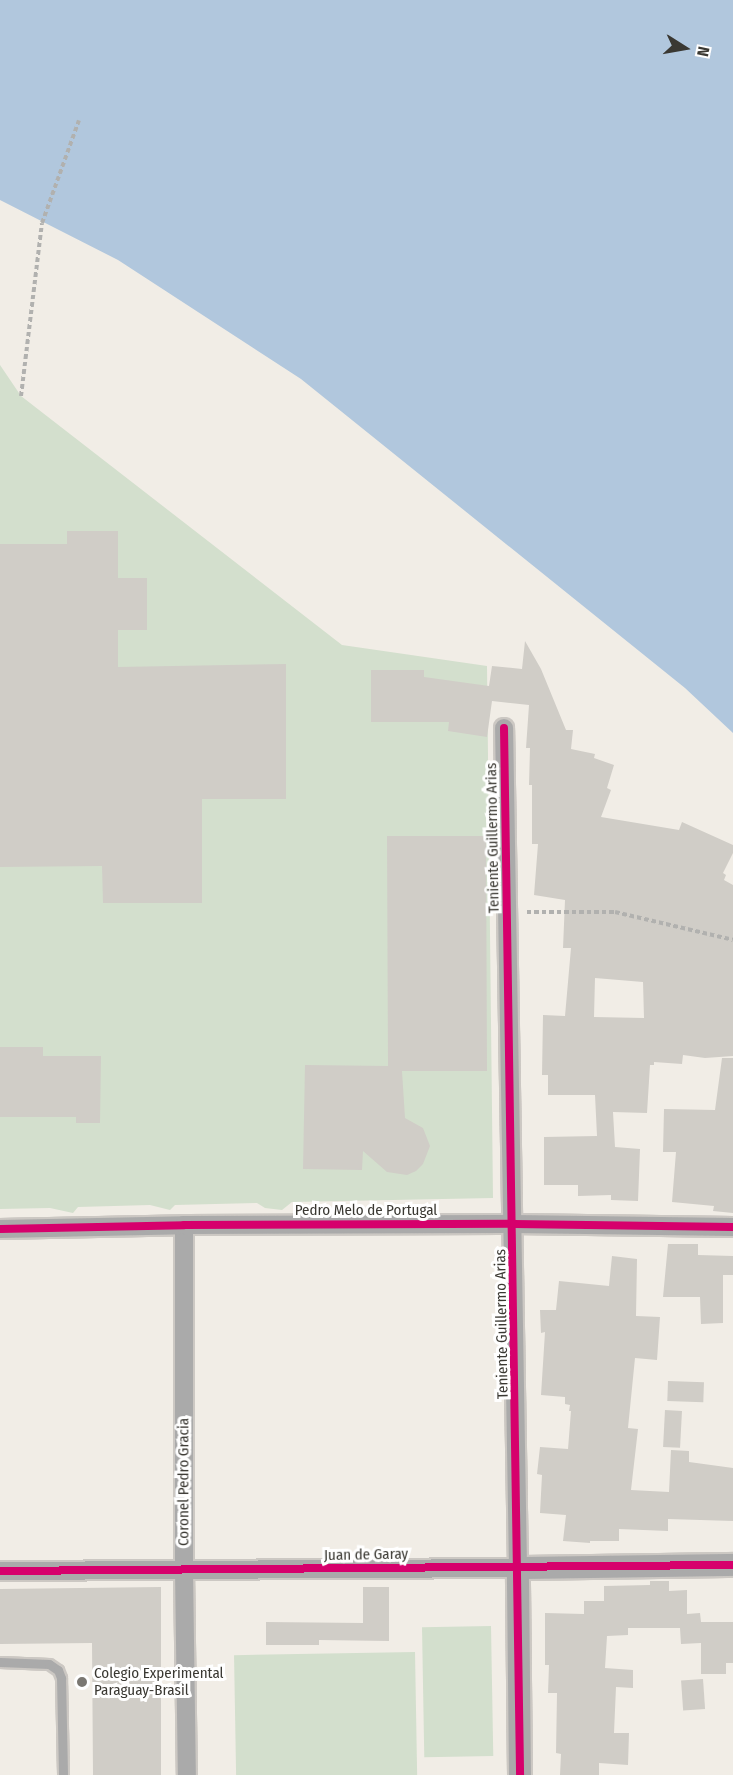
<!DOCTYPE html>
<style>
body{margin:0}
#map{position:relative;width:733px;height:1775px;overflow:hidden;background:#f1ede6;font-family:"Fira Sans Condensed",sans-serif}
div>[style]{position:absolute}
.green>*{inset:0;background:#d3dfcd;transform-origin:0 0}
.water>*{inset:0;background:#b1c7dd}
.building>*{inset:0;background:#d0cdc7;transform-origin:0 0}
.path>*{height:4px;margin-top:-2px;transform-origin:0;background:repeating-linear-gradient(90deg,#b1b1af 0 4.5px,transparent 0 7.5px)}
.roads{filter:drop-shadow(2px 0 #ccc8c3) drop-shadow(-2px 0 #ccc8c3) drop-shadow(0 2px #ccc8c3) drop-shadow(0 -2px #ccc8c3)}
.service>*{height:9px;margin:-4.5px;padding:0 4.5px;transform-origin:4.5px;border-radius:4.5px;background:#aaa}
.minor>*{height:18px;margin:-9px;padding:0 9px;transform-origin:9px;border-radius:9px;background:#aaa}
.tertiary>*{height:22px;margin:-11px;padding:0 11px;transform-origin:11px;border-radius:11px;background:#aaa}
.cycleway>*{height:8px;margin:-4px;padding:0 4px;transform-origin:4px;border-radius:4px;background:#d6006c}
.dots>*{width:16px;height:16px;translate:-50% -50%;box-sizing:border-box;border:3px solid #fff;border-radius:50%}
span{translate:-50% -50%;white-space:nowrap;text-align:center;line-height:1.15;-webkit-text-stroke:6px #fff;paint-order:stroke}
.street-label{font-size:15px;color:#3a3832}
.poi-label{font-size:15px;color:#3a3832}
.left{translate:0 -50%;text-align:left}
.north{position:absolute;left:655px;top:18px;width:60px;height:60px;-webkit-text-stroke:4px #fff;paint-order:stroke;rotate:101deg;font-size:16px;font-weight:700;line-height:24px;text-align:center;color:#3a3832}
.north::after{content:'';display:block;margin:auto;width:21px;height:27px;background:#3a3832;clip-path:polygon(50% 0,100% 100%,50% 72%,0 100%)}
</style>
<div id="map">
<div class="green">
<div style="clip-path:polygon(0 365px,21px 396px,342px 645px,487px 666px,493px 1198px,292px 1202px,282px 1210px,265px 1208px,257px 1203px,175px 1205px,170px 1210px,150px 1205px,78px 1207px,73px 1213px,50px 1208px,0 1209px)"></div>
<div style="left:491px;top:1626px;width:130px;height:69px;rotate:89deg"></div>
<div style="left:415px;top:1652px;width:123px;height:181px;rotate:89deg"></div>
</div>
<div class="water">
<div style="clip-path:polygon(0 0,733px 0,733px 733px,685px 688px,301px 379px,118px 260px,0 200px)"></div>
</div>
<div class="building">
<div style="clip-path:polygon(67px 531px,118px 531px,118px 578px,147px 578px,147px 630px,118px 630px,118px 667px,286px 664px,286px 799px,202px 799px,202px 903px,103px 903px,102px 866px,0 867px,0 544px,67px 544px)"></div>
<div style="clip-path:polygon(evenodd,525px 641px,541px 669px,566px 730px,573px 730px,571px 749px,595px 754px,594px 758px,614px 765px,607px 788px,611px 790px,601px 817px,679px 830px,682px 822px,733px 845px,733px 853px,723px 873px,726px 875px,724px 880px,733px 885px,733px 1056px,705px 1058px,683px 1055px,682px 1064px,654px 1062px,654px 1065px,650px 1065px,647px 1113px,613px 1112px,615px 1147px,640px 1149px,638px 1201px,611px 1200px,611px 1195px,578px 1196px,578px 1185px,544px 1185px,544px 1137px,597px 1136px,595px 1095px,548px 1095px,548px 1075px,542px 1075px,543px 1015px,565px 1016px,571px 948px,563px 948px,565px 900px,534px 895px,538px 844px,532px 844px,532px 785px,529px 785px,530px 748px,526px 748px,529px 705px,492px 701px,487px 737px,448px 731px,449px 722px,371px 722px,371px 670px,424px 670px,424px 677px,489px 686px,492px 666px,522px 669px,525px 641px,595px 978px,643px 982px,644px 1018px,594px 1017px,595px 978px)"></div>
<div style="clip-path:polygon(387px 836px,486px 836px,487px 1071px,402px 1071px,405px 1118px,423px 1128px,430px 1146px,423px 1164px,416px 1171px,407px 1175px,387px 1172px,363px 1151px,362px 1170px,303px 1169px,305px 1065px,388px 1066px)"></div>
<div style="clip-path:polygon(0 1047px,43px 1047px,43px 1056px,101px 1056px,100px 1123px,76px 1123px,76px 1117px,0 1117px)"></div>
<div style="clip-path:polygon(722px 1058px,733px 1058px,733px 1213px,713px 1211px,714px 1206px,672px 1202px,676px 1152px,663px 1152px,664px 1109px,715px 1110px)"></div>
<div style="clip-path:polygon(668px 1244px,698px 1244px,698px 1255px,733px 1256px,733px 1275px,723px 1275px,723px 1323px,701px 1324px,700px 1297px,663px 1297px)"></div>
<div style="clip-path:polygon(612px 1256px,637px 1259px,636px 1316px,660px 1317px,657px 1360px,635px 1358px,628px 1428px,638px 1429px,631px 1490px,669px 1492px,671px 1450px,689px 1451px,689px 1462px,733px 1468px,733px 1521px,668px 1519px,668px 1531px,619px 1529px,619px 1541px,590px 1541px,590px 1543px,563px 1541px,566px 1515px,540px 1513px,542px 1475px,537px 1474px,540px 1447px,568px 1449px,571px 1411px,569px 1411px,570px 1405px,565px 1404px,565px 1397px,541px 1395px,545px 1332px,541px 1333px,540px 1310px,556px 1310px,559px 1281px,609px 1286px)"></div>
<div style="left:668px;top:1381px;width:36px;height:20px;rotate:2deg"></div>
<div style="left:665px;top:1410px;width:17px;height:37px;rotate:3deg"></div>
<div style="clip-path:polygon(650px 1581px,669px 1581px,669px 1591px,687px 1590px,687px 1614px,700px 1613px,701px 1622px,733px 1622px,733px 1663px,726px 1663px,726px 1674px,701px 1674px,701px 1643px,681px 1644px,680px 1628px,628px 1628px,628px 1635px,607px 1636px,605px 1668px,633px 1670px,633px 1688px,616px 1687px,614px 1733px,629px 1733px,628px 1765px,599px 1763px,599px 1775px,560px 1775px,561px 1754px,556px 1753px,557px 1693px,548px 1693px,549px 1665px,545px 1665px,545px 1613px,584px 1614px,584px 1601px,604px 1601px,604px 1586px,650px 1585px)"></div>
<div style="clip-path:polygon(161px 1587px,161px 1775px,93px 1775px,92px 1643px,0 1644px,0 1589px)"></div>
<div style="clip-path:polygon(363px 1587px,389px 1587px,389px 1641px,319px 1640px,319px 1645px,266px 1645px,266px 1622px,363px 1623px)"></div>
<div style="left:703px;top:1679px;width:30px;height:22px;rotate:86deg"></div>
</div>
<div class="path">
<div style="left:21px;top:396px;width:174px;rotate:-83.1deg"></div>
<div style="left:42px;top:223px;width:109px;rotate:-70.2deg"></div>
<div style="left:527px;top:912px;width:88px"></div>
<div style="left:615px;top:912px;width:121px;rotate:13.3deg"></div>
</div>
<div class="roads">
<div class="service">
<div style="left:0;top:1662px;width:49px;rotate:2.3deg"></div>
<div style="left:49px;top:1664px;width:11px;rotate:34deg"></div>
<div style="left:58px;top:1670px;width:9px;rotate:69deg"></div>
<div style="left:61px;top:1678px;width:97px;rotate:88.8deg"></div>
</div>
<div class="minor">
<div style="left:184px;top:1225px;width:345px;rotate:90deg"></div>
<div style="left:184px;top:1570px;width:205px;rotate:89.2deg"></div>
<div style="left:0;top:1229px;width:184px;rotate:-1.2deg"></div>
<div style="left:184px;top:1225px;width:330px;rotate:-0.2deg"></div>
<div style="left:514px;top:1224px;width:219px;rotate:0.8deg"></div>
<div style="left:0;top:1571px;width:518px;rotate:-0.33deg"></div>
<div style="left:518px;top:1568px;width:840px;rotate:-90.95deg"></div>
</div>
<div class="tertiary">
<div style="left:520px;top:1775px;width:207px;rotate:-90.6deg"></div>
<div style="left:518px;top:1568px;width:215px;rotate:-0.8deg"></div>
</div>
</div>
<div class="cycleway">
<div style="left:504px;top:728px;width:1047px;rotate:89.12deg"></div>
<div style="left:0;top:1229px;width:184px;rotate:-1.2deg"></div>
<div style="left:184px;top:1225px;width:330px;rotate:-0.2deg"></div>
<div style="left:514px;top:1224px;width:219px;rotate:0.8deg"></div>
<div style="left:0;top:1571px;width:733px;rotate:-0.47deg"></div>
</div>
<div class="dots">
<div style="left:82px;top:1682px;background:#7a7771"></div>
</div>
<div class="street-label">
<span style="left:493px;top:838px;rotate:-91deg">Teniente Guillermo Arias</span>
<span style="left:366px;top:1211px">Pedro Melo de Portugal</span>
<span style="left:502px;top:1324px;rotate:-91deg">Teniente Guillermo Arias</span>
<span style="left:184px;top:1482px;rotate:-90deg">Coronel Pedro Gracia</span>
<span style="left:366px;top:1555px;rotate:-1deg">Juan de Garay</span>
</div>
<div class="poi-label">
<span class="left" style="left:94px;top:1682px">Colegio Experimental<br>Paraguay-Brasil</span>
</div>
<div class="north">N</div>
</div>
